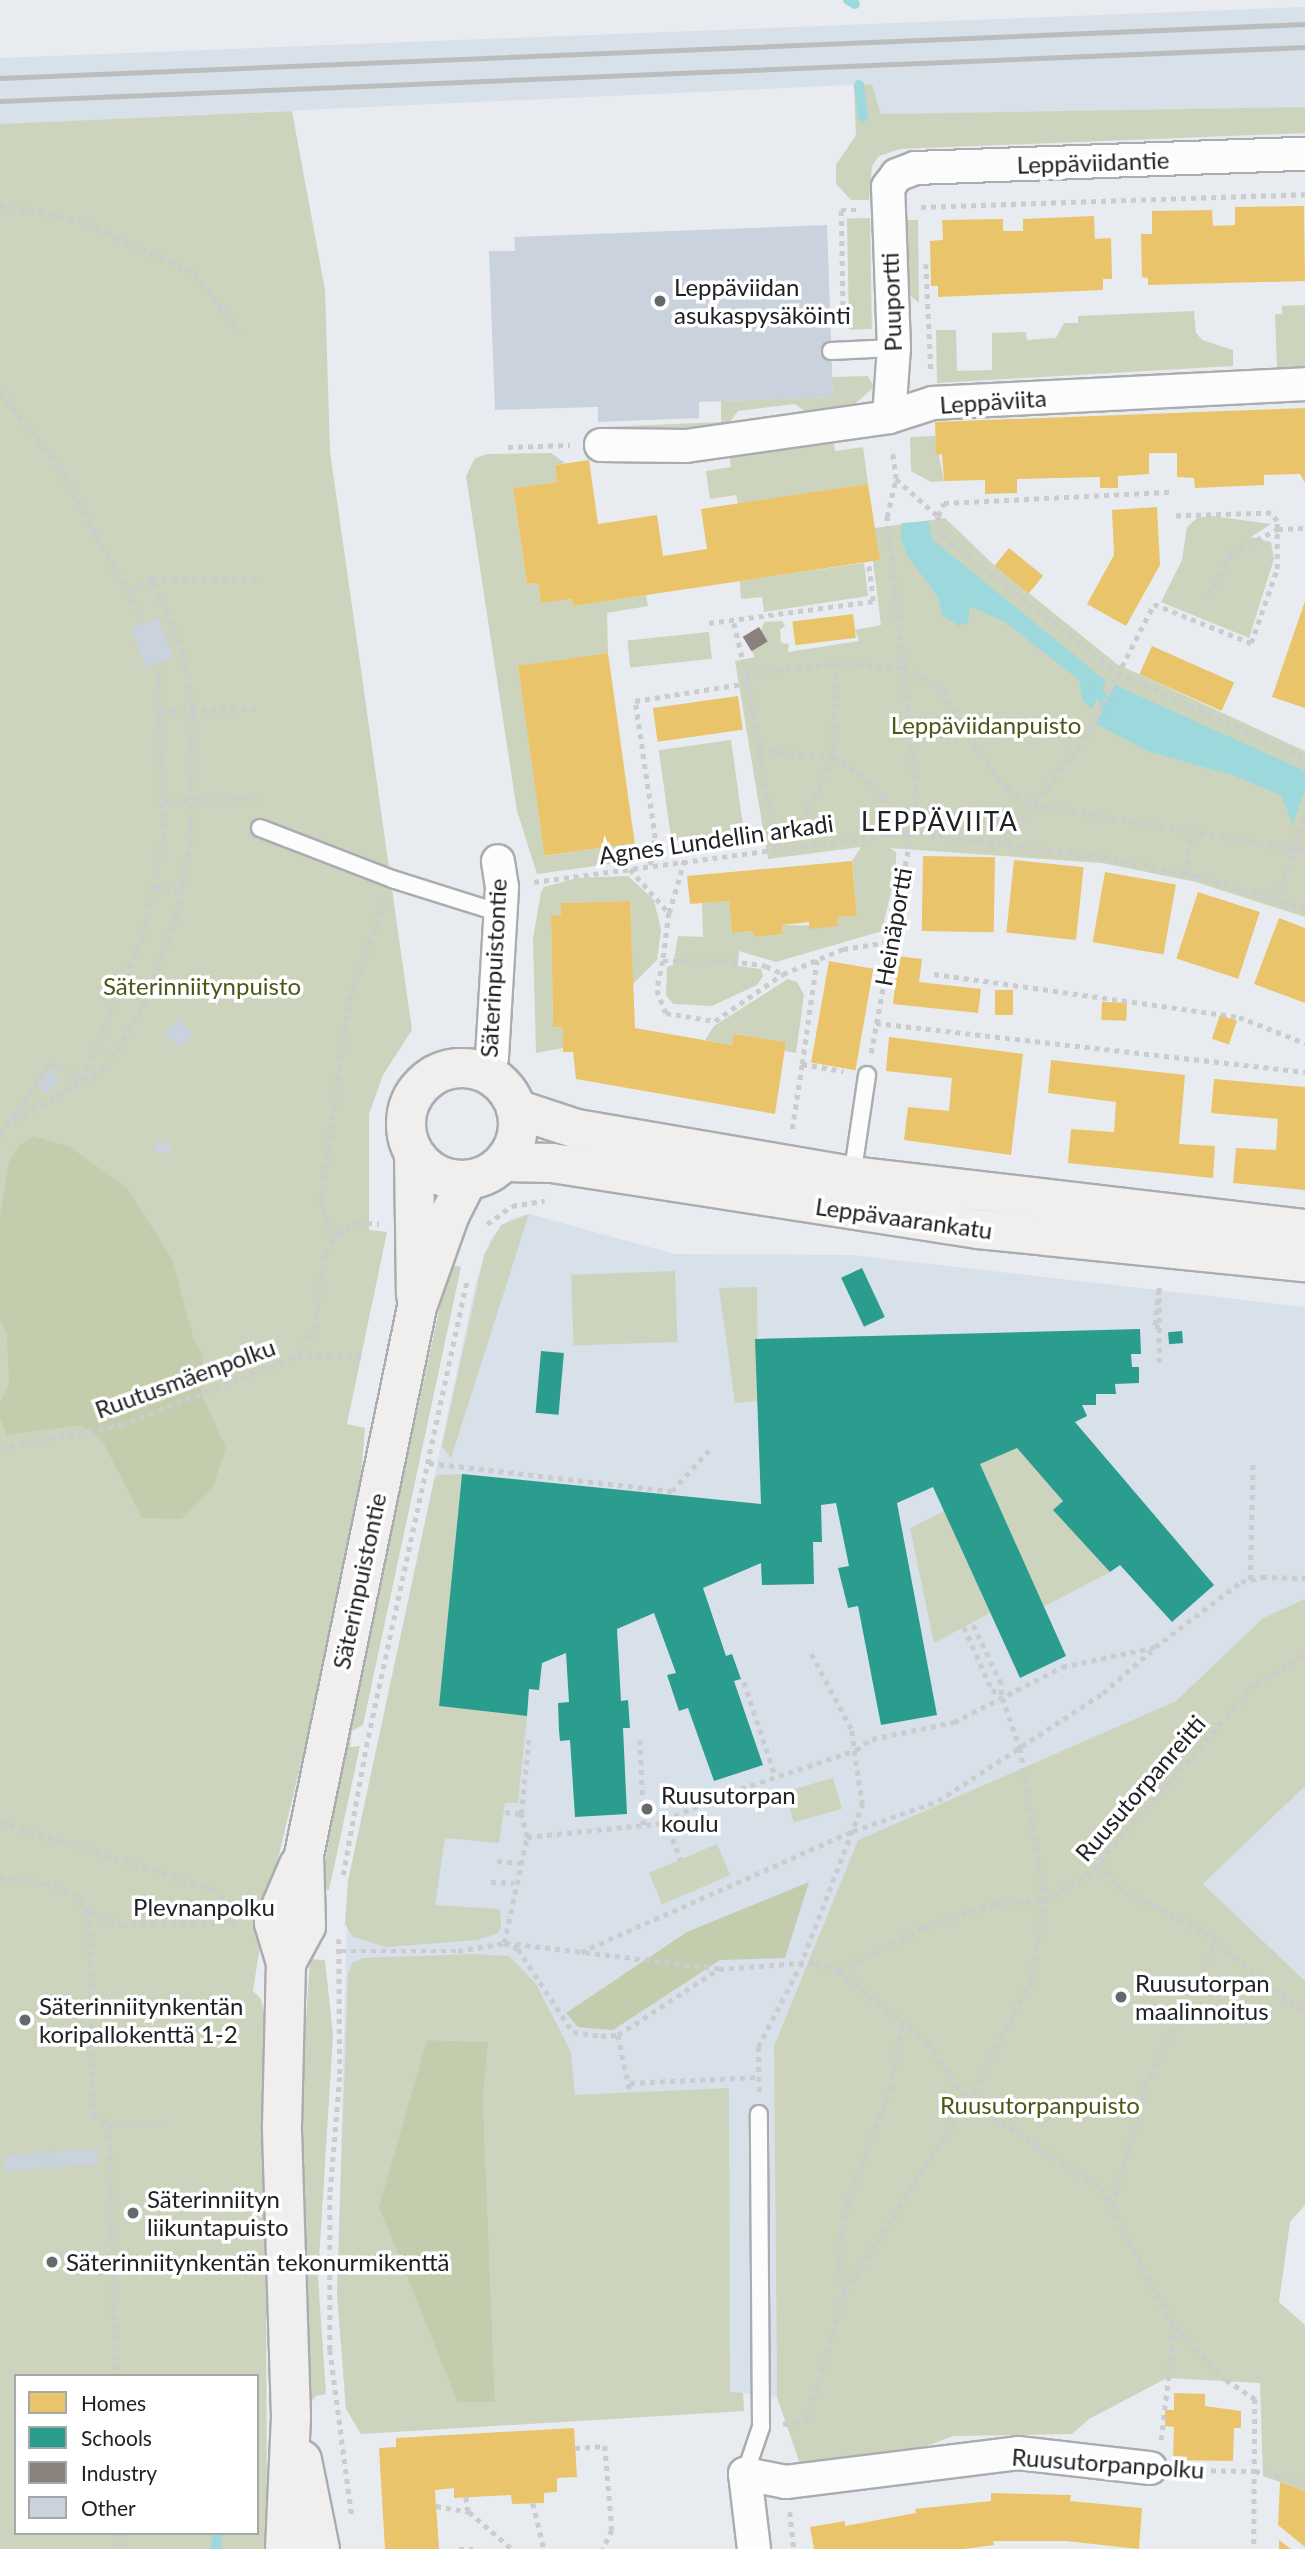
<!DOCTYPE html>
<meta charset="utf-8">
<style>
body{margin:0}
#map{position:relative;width:1305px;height:2549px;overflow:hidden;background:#e8ecf0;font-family:Lato,sans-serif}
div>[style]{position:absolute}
.built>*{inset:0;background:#d8e0e9}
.green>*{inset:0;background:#ccd4bd;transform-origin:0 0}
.forest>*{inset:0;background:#c3ccad}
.water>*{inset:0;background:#9dd8dc}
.homes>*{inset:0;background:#e9c46a;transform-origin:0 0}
.schools>*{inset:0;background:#2a9d8f;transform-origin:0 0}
.industry>*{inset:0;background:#8a817c;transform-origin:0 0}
.stream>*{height:10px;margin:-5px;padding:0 5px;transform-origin:5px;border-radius:5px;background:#9dd8dc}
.building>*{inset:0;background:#c9d2dd;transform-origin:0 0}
.path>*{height:4.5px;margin-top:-2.25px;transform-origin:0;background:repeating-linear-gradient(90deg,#cbcccd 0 5px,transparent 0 10px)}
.roads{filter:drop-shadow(2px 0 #aaadb0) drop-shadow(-2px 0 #aaadb0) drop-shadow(0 2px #aaadb0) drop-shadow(0 -2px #aaadb0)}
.lane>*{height:16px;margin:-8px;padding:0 8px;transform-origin:8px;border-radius:8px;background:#fcfcfd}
.street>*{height:32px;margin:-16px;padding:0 16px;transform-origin:16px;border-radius:16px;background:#fcfcfd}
.secondary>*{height:38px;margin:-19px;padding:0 19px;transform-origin:19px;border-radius:19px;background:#f1efee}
.secondary>.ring{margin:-19px;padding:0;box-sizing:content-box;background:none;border:38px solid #f1efee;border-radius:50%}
.rail>*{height:5px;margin:-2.5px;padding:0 2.5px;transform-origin:2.5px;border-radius:2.5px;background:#bcbcbd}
.dots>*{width:19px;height:19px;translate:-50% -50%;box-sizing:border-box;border:4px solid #fff;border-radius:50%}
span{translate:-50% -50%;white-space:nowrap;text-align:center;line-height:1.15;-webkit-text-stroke:7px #fff;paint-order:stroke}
.street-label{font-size:24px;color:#202225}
.poi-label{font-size:24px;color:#202225}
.left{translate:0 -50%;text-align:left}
.park-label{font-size:24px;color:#4d5717}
.neighbourhood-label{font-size:26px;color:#202225;letter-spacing:2px}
.legend{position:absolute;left:14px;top:2374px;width:245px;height:161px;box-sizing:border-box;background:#fff;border:2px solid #a6a7a8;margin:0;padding:9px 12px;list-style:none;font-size:21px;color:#202225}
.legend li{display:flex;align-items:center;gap:14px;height:35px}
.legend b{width:35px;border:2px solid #a6a7a8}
</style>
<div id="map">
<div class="built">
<div style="clip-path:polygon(1305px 7px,1305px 107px,881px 114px,872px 84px,0 124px,0 58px)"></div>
<div style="clip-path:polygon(529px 1214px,675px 1254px,852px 1255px,1305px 1307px,1305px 1599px,1263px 1618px,1176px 1701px,858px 1840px,774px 2046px,777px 2397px,730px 2392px,346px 2409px,337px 2294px,348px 1881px,476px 1282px,491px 1238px,510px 1219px)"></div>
<div style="clip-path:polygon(1305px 1786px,1305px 1981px,1203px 1884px)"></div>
</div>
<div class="green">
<div style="clip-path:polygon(872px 84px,881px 114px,1305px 107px,1305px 133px,900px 149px,879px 156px,872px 166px,869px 200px,851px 200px,836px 184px,836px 165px,856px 135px,854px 85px)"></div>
<div style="clip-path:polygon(evenodd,292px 111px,325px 290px,330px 451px,412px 1030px,383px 1075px,369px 1114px,369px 1230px,387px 1232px,347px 1424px,365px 1428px,356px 1535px,266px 1908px,253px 1991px,261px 1999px,265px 2019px,267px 2549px,0 2549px,0 124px,292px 111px,16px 2376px,257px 2376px,257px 2533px,16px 2533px,16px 2376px)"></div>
<div style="left:870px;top:218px;width:111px;height:23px;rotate:89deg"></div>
<div style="clip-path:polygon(901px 220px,918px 220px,919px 303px,906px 292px)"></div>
<div style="clip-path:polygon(1305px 305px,1305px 366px,1277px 368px,1275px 314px,1282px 314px,1282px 306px)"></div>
<div style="clip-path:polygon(1194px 311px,1196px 333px,1202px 340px,1233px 350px,1233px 366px,937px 383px,936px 330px,956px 330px,957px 371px,992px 370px,992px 333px,1026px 332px,1027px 340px,1056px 338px,1064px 323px,1078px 323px,1078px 316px)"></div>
<div style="clip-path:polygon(868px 376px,874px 387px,848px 410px,810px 415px,795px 404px,738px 411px,727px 426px,602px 434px,602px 427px,721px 422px,721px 401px,833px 397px,832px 377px)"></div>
<div style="clip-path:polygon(935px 436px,944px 481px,931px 482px,911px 471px,910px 437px)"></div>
<div style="clip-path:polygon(834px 441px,835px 451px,863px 447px,868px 484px,738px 504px,736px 495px,710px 499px,706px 471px,731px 467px,729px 455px)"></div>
<div style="clip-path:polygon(551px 453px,565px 463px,555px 465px,557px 482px,513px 488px,527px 584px,538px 583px,541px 603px,572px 599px,573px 606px,646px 595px,648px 606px,607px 613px,608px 653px,518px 666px,545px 856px,636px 843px,638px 860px,537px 874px,517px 811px,466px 476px,475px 458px,488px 454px)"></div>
<div style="clip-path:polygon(1212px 516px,1271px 524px,1251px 537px,1271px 542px,1274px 559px,1249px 638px,1161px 602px,1182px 560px,1187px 527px,1197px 518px)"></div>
<div style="clip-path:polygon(945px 518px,995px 566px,1117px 664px,1305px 751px,1305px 917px,1196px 882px,1102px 863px,890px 848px,896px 852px,896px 870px,882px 931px,776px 962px,739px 951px,738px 966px,761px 969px,763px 976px,757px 985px,712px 1006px,673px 1004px,666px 995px,667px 967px,673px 965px,678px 936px,703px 937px,702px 903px,729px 901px,732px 933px,754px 931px,755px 937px,783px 934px,782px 925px,838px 926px,837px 917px,857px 915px,852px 861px,861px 847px,768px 859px,735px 661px,755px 657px,752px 652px,764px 622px,782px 621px,785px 626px,780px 630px,781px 643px,789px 644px,788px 652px,859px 641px,855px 630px,881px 625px,873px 561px,879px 560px,875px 528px)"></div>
<div style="clip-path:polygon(864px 563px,868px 596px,764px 612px,762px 597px,741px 599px,740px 581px)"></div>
<div style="left:709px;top:632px;width:27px;height:82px;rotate:84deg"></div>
<div style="left:731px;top:740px;width:92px;height:73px;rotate:82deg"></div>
<div style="clip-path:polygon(628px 876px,654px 900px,661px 930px,657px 960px,633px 984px,630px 901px,561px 903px,561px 916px,551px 916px,553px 1027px,563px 1028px,563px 1048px,536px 1053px,533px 939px,541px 892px,544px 887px,578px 878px)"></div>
<div style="clip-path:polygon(788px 979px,797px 982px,804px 995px,796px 1053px,785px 1051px,786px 1042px,735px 1034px,732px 1045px,705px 1040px,714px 1026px)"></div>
<div style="clip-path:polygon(529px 1214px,451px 1458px,442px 1446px,484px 1255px,501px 1225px)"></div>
<div style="clip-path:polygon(449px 1264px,461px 1267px,363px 1725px,352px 1731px,350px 1747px,360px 1746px,329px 1890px,320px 1890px,347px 1738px)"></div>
<div style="left:675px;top:1271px;width:71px;height:104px;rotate:88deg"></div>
<div style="clip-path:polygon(757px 1287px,758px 1401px,735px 1403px,719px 1288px)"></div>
<div style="clip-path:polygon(1017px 1448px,1063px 1501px,1053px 1510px,1110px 1572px,1043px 1607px,980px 1464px)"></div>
<div style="clip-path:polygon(462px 1474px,439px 1706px,527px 1716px,518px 1803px,505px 1803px,499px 1843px,445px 1838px,435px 1905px,500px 1909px,501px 1927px,498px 1933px,478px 1940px,386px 1947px,353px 1937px,345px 1924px,348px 1881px,434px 1481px,437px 1475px)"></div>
<div style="clip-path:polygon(944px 1511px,990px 1613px,934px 1643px,910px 1528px)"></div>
<div style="clip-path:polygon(1305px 1599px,1305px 1786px,1203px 1884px,1305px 1981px,1305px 2205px,1290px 2222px,1279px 2302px,1305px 2325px,1305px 2491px,1263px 2476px,1260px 2383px,1167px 2378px,1089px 2419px,1072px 2434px,953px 2436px,900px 2456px,802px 2470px,777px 2397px,774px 2046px,858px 1840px,1176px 1701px,1263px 1618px)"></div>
<div style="left:833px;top:1778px;width:32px;height:50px;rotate:74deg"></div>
<div style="left:717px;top:1844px;width:34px;height:74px;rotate:67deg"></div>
<div style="clip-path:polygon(evenodd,474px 1954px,509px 1956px,536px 1984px,571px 2052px,575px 2095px,729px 2088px,730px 2392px,743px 2393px,744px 2411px,361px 2434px,346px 2409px,337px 2294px,348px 1974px,353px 1962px,363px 1958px,474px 1954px,427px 2040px,488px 2042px,483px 2098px,495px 2401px,427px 2040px)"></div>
<div style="clip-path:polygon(310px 1959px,325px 1960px,333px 2035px,318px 2277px,326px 2394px,316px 2396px,308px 2405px,300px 2113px)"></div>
</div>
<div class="forest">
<div style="clip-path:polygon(33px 1136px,70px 1147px,127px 1188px,172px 1259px,194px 1340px,203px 1355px,201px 1393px,226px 1448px,212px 1489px,181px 1519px,142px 1518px,103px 1442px,81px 1425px,7px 1435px,0 1419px,0 1402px,9px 1385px,7px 1333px,0 1319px,0 1217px,9px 1162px,19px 1146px)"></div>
<div style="clip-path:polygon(809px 1882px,785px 1958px,720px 1960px,613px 2030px,578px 2027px,566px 2013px,687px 1932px)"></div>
<div style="clip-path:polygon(427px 2040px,488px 2042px,483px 2098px,495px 2402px,458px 2402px,379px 2207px)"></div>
</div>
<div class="water">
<div style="clip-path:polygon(929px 521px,932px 539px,1106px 681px,1092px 709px,1082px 700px,1079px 680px,1005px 622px,970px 606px,968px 623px,959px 626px,942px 615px,938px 597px,907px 555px,900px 536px,902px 523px)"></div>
<div style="clip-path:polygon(1115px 685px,1305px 771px,1305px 789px,1293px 825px,1281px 795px,1232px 775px,1150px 752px,1096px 724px)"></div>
</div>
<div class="homes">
<div style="clip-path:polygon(1304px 206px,1305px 281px,1148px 285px,1148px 278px,1142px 277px,1141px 234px,1152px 234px,1152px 211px,1212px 210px,1213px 226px,1235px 225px,1235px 207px)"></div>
<div style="clip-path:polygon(1094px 216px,1095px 239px,1111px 238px,1112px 279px,1103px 279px,1103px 290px,938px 297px,938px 286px,931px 286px,930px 241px,943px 240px,942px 220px,1003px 219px,1003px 231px,1023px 231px,1023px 219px)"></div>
<div style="clip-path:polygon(1305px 408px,1305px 483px,1300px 474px,1264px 475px,1264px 485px,1195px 488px,1194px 478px,1177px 477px,1177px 453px,1149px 453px,1149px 474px,1118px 476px,1118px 488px,1100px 488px,1100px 477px,1017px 479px,1017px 493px,985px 494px,985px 480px,944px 481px,942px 454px,936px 455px,935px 422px)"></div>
<div style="clip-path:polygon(589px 460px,598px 524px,657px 515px,663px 556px,707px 549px,701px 509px,868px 484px,880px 560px,573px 606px,572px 599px,541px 603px,538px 583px,527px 584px,513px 488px,557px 482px,555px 465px)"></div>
<div style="clip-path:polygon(1157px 507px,1160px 565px,1126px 626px,1087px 604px,1114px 555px,1112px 510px)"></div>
<div style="left:1009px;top:548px;width:44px;height:23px;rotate:39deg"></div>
<div style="clip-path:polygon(1305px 601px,1305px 708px,1272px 697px)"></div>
<div style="left:853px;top:614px;width:24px;height:61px;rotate:83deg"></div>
<div style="left:1152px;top:646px;width:90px;height:31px;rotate:24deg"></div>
<div style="left:608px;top:653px;width:192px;height:91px;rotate:82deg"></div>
<div style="left:738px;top:696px;width:34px;height:86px;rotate:82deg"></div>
<div style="left:923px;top:856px;width:72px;height:75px;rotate:1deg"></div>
<div style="left:1014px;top:860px;width:70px;height:73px;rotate:6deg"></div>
<div style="clip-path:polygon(852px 861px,857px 916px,837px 917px,838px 926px,809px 929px,809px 922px,782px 925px,783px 934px,754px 937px,754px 931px,732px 933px,729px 901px,690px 904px,687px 876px)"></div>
<div style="left:1105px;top:872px;width:72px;height:71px;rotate:10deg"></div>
<div style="left:1198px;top:892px;width:65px;height:70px;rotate:18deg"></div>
<div style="clip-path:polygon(630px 901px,635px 1028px,732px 1045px,734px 1034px,786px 1042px,775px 1114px,576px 1079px,573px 1052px,563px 1052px,563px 1028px,553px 1027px,551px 915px,561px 916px,561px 903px)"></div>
<div style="clip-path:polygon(1279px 918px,1305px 928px,1305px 1003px,1254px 984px)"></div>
<div style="clip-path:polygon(898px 956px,922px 959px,919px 982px,981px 989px,978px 1013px,893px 1004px)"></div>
<div style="left:829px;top:961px;width:45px;height:103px;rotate:10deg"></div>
<div style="left:995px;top:990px;width:18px;height:25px"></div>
<div style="left:1102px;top:1002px;width:25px;height:18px;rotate:2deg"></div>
<div style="left:1220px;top:1015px;width:18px;height:25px;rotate:19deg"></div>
<div style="clip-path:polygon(889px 1037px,1023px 1054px,1011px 1155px,904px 1140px,908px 1107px,949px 1111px,952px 1078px,886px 1071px)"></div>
<div style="clip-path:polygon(1051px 1060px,1185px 1075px,1179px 1144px,1215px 1146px,1213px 1178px,1068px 1163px,1071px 1129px,1114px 1132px,1116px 1102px,1048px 1093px)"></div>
<div style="clip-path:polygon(1214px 1079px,1305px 1087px,1305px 1190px,1233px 1183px,1236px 1148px,1276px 1150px,1278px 1119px,1211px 1113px)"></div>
<div style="clip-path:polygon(1174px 2393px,1205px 2394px,1205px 2406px,1241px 2411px,1241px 2428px,1234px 2428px,1233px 2461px,1173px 2460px,1174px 2427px,1165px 2426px,1165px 2410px,1174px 2410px)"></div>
<div style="clip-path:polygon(574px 2428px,577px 2477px,557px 2478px,557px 2492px,544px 2493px,544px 2503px,512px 2504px,511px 2495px,454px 2498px,454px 2488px,435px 2490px,439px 2549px,385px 2549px,379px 2448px,396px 2447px,396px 2438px)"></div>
<div style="clip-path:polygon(1280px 2482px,1305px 2491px,1305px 2547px,1278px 2525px)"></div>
<div style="clip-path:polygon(991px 2493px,1071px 2495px,1070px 2501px,1142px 2508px,1139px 2549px,1066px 2541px,993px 2541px,994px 2545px,964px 2549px,814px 2549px,810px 2527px,845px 2521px,845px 2526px,916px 2513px,915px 2509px,991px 2501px)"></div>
<div style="clip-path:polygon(1279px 2540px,1291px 2549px,1279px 2549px)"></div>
</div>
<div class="schools">
<div style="left:862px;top:1268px;width:54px;height:23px;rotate:65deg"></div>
<div style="clip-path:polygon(1140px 1329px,1141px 1354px,1131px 1354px,1132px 1367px,1139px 1367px,1139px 1383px,1115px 1384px,1116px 1394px,1096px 1394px,1096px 1405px,1082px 1405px,1087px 1416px,1075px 1422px,1214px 1585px,1172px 1622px,1120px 1565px,1110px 1572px,1053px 1510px,1063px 1501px,1017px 1448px,980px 1464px,1066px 1656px,1020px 1678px,933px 1487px,897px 1503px,937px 1715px,881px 1725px,858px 1606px,848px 1608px,838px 1568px,849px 1566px,836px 1503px,821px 1505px,822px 1542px,813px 1542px,814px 1584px,762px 1585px,761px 1563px,703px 1588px,726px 1656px,732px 1654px,741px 1679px,734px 1681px,763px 1765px,714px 1781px,688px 1708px,679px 1711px,667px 1675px,676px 1673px,654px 1613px,617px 1629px,621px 1701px,628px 1700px,630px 1728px,623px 1728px,627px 1814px,575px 1817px,570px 1740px,560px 1741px,559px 1731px,558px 1703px,569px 1702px,566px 1653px,542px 1663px,539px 1690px,529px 1689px,527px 1716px,439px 1706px,462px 1474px,761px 1504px,755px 1339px)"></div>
<div style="left:1182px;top:1331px;width:12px;height:14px;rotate:85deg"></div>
<div style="left:541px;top:1351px;width:23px;height:62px;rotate:5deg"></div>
</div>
<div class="industry">
<div style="left:759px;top:627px;width:17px;height:19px;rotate:59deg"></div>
</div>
<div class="stream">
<div style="left:848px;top:0;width:8px;rotate:30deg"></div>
<div style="left:859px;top:85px;width:32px;rotate:83deg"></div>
<div style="left:1092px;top:683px;width:37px;rotate:55deg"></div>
<div style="left:216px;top:2549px;width:16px;rotate:-86deg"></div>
</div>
<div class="building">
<div style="clip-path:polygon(827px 225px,833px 397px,699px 402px,699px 418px,598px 422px,598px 407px,495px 410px,489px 251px,515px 251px,514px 237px)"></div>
<div style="left:158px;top:618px;width:42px;height:29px;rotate:69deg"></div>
<div style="left:178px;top:1020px;width:20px;height:19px;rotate:41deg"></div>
<div style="left:50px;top:1070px;width:14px;height:19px;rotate:45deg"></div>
<div style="left:155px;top:1143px;width:16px;height:10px"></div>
<div style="left:97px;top:2149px;width:15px;height:93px;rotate:86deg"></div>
</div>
<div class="path">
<div style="left:0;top:205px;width:79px;rotate:10.9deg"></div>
<div style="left:78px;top:220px;width:128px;rotate:24.4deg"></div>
<div style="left:195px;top:273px;width:72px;rotate:52.3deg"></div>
<div style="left:921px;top:207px;width:384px;rotate:-1.9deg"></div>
<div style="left:926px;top:264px;width:107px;rotate:87.3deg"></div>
<div style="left:843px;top:326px;width:116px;rotate:-91deg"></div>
<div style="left:841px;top:210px;width:15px"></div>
<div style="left:0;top:392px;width:95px;rotate:51.8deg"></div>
<div style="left:59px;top:467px;width:174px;rotate:61.1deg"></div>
<div style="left:508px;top:447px;width:62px;rotate:-1.8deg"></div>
<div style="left:896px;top:479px;width:56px;rotate:41.4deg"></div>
<div style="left:938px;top:516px;width:14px;rotate:-65deg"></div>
<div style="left:944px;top:503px;width:228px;rotate:-2.8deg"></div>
<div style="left:938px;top:516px;width:21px;rotate:76deg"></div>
<div style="left:943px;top:536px;width:221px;rotate:38deg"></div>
<div style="left:1117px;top:672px;width:207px;rotate:24.6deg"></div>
<div style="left:130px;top:589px;width:24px;rotate:-24deg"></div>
<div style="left:152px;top:579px;width:107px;rotate:1.1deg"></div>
<div style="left:1209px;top:594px;width:45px;rotate:-62.3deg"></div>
<div style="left:1230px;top:554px;width:54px;rotate:-27.5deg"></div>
<div style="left:1278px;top:529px;width:27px;rotate:-2deg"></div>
<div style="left:709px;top:623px;width:165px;rotate:-7.6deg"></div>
<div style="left:873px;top:601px;width:39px;rotate:-97deg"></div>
<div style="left:734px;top:623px;width:51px;rotate:76.5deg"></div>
<div style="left:837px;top:664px;width:93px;rotate:92.5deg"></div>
<div style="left:833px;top:757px;width:84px;rotate:114.7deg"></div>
<div style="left:798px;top:833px;width:27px;rotate:149deg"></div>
<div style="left:775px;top:847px;width:176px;rotate:-99.5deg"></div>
<div style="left:746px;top:673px;width:91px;rotate:-5.6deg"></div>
<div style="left:837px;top:664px;width:66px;rotate:2.6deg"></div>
<div style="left:903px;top:667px;width:47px;rotate:31deg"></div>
<div style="left:943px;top:691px;width:62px;rotate:60.1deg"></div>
<div style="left:974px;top:745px;width:54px;rotate:52.5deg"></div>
<div style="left:1007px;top:788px;width:30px;rotate:33deg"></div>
<div style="left:1032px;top:804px;width:277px;rotate:9.8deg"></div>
<div style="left:161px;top:710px;width:98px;rotate:-0.6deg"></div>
<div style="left:759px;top:750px;width:74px;rotate:5.4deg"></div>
<div style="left:833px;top:757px;width:31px;rotate:32deg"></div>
<div style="left:859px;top:773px;width:35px;rotate:45deg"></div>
<div style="left:884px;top:798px;width:42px;rotate:53.7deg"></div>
<div style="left:163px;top:801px;width:96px;rotate:-1.8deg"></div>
<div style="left:1004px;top:843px;width:133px;rotate:-52.4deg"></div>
<div style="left:1085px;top:738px;width:151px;rotate:-62.8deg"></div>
<div style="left:1154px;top:604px;width:105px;rotate:21.9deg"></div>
<div style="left:1251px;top:643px;width:78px;rotate:-70.6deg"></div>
<div style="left:1277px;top:569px;width:48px;rotate:-90deg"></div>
<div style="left:1277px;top:521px;width:10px;rotate:-127deg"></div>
<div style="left:1271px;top:513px;width:97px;rotate:178.2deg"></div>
<div style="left:650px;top:865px;width:27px;rotate:-80deg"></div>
<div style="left:655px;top:838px;width:138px;rotate:-98.3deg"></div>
<div style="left:635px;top:701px;width:114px;rotate:-9.1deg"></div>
<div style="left:630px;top:869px;width:59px;rotate:48.4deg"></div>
<div style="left:669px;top:913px;width:48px;rotate:97.1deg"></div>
<div style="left:663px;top:961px;width:69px"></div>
<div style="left:732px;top:961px;width:34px;rotate:8deg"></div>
<div style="left:766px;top:966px;width:19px;rotate:25deg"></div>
<div style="left:783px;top:974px;width:65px;rotate:-22.6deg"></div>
<div style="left:843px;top:949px;width:47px;rotate:-8.7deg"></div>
<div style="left:1186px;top:874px;width:44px;rotate:-83.5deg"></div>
<div style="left:534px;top:882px;width:378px;rotate:-7.6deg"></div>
<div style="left:909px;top:832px;width:196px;rotate:7.3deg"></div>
<div style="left:1103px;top:857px;width:94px;rotate:11.7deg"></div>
<div style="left:1195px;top:876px;width:115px;rotate:16.7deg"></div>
<div style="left:155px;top:886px;width:26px;rotate:11deg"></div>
<div style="left:1277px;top:898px;width:86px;rotate:-70.9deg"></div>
<div style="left:669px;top:913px;width:54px;rotate:-73.9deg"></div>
<div style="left:663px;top:961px;width:30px;rotate:102deg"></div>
<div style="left:657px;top:990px;width:25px;rotate:69deg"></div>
<div style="left:666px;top:1013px;width:50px;rotate:9.3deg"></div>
<div style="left:715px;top:1021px;width:83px;rotate:-34.7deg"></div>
<div style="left:934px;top:974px;width:308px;rotate:8deg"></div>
<div style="left:1239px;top:1017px;width:71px;rotate:21.5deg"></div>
<div style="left:876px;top:1023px;width:432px;rotate:6.5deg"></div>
<div style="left:871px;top:1053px;width:258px;rotate:-79.7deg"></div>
<div style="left:917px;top:799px;width:284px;rotate:-96.1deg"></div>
<div style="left:887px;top:517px;width:39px;rotate:-77deg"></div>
<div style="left:896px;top:479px;width:30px;rotate:-98deg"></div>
<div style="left:802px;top:1064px;width:106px;rotate:-81.9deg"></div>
<div style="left:6px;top:1126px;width:117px;rotate:-30.7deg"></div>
<div style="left:107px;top:1066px;width:80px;rotate:-59.3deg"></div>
<div style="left:148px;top:997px;width:87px;rotate:-71.1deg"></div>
<div style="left:176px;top:915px;width:75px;rotate:-79.3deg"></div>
<div style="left:190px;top:841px;width:132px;rotate:-89.1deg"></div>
<div style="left:192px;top:709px;width:57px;rotate:-99.1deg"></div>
<div style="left:183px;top:653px;width:80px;rotate:-112.7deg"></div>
<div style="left:792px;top:1129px;width:66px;rotate:-81.3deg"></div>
<div style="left:802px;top:1064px;width:42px;rotate:9.7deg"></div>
<div style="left:0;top:1135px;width:88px;rotate:-55.2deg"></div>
<div style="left:50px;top:1063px;width:35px;rotate:25deg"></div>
<div style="left:82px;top:1078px;width:152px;rotate:-66.8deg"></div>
<div style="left:142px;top:938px;width:102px;rotate:-78.1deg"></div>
<div style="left:163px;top:838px;width:171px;rotate:-91.7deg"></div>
<div style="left:487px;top:1224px;width:31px;rotate:-36deg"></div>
<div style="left:512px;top:1206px;width:33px;rotate:-9deg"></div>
<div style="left:331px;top:1243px;width:45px;rotate:-102.8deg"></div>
<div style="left:321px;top:1199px;width:201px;rotate:-82deg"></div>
<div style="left:349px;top:1000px;width:106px;rotate:-70.2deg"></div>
<div style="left:1159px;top:1290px;width:37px;rotate:96deg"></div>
<div style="left:1155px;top:1327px;width:5px"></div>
<div style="left:297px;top:1356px;width:64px;rotate:0.9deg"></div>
<div style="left:1159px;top:1363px;width:80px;rotate:-90deg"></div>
<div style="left:0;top:1448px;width:123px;rotate:-10.8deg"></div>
<div style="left:121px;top:1425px;width:189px;rotate:-21.4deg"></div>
<div style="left:297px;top:1356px;width:32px;rotate:-58deg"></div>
<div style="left:314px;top:1329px;width:77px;rotate:-81.8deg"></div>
<div style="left:325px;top:1253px;width:24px;rotate:-57deg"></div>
<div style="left:338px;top:1233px;width:22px;rotate:-30deg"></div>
<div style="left:357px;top:1222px;width:22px;rotate:5deg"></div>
<div style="left:429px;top:1463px;width:245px;rotate:6.6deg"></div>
<div style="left:672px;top:1491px;width:55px;rotate:-47.9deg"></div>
<div style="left:1250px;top:1580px;width:119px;rotate:-88.6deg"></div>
<div style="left:964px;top:1627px;width:69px;rotate:66deg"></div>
<div style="left:992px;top:1690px;width:10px;rotate:29deg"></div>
<div style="left:1001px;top:1695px;width:11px;rotate:-90deg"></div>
<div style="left:1001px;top:1684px;width:68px;rotate:-115.4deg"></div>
<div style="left:744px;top:1682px;width:98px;rotate:71.6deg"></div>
<div style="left:640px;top:1740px;width:85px;rotate:87.3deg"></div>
<div style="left:505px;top:1812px;width:16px;rotate:7deg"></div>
<div style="left:665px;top:1820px;width:43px;rotate:68.2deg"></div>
<div style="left:0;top:1822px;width:222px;rotate:17.5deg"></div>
<div style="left:212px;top:1889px;width:18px;rotate:38deg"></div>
<div style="left:226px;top:1900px;width:23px;rotate:77deg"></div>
<div style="left:527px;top:1837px;width:24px;rotate:-105deg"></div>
<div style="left:521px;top:1814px;width:77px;rotate:-84.1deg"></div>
<div style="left:497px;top:1861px;width:22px;rotate:5deg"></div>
<div style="left:1098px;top:1865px;width:39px;rotate:44deg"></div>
<div style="left:1126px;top:1892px;width:88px;rotate:27.1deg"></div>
<div style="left:1204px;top:1932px;width:130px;rotate:39.1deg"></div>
<div style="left:343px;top:1875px;width:130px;rotate:-79.8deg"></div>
<div style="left:366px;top:1747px;width:477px;rotate:-77.8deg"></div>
<div style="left:0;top:1877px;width:45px;rotate:7.6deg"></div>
<div style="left:45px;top:1883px;width:30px;rotate:20deg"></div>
<div style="left:73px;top:1893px;width:25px;rotate:48deg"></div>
<div style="left:90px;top:1912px;width:34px;rotate:23deg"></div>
<div style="left:121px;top:1925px;width:120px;rotate:-1.4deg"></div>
<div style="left:491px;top:1882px;width:23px;rotate:2deg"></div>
<div style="left:90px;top:1912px;width:203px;rotate:89.2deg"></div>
<div style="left:93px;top:2115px;width:19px;rotate:32deg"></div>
<div style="left:109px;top:2125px;width:56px"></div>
<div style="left:339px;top:1939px;width:138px;rotate:89.6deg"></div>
<div style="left:340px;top:2077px;width:118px;rotate:94.8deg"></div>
<div style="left:330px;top:2195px;width:155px;rotate:90deg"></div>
<div style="left:330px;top:2350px;width:168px;rotate:82.5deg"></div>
<div style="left:341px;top:1951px;width:117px"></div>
<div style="left:458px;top:1951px;width:47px;rotate:-9.9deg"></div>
<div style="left:504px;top:1943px;width:15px;rotate:23deg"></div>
<div style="left:518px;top:1949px;width:100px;rotate:56.5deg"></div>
<div style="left:573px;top:2032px;width:28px;rotate:8deg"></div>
<div style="left:601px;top:2036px;width:17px;rotate:-3deg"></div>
<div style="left:618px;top:2035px;width:121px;rotate:-33.2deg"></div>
<div style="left:719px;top:1969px;width:96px;rotate:-4.2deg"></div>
<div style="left:815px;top:1962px;width:25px;rotate:21deg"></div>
<div style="left:838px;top:1971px;width:115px;rotate:38.7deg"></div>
<div style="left:928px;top:2043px;width:70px;rotate:55.4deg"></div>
<div style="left:968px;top:2101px;width:159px;rotate:33.2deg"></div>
<div style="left:1101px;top:2188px;width:157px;rotate:62.3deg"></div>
<div style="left:1174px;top:2327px;width:74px;rotate:45.5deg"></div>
<div style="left:1226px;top:2380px;width:35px;rotate:33deg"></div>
<div style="left:1255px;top:2399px;width:150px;rotate:90.4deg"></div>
<div style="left:581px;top:1952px;width:298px;rotate:-24deg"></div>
<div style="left:853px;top:1831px;width:90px;rotate:-19.4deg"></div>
<div style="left:938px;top:1801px;width:197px;rotate:-33.2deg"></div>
<div style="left:1103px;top:1693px;width:64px;rotate:-41.2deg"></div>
<div style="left:719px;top:1969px;width:217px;rotate:-173.1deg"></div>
<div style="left:504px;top:1943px;width:108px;rotate:-77.8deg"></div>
<div style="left:527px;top:1837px;width:130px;rotate:-5.8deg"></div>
<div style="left:656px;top:1824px;width:72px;rotate:-23.7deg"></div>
<div style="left:722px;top:1795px;width:141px;rotate:-18.6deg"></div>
<div style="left:856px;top:1750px;width:19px;rotate:-35deg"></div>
<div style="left:872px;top:1739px;width:84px;rotate:-11.7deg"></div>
<div style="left:954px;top:1722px;width:121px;rotate:-27deg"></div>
<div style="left:1062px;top:1667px;width:95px;rotate:-12.1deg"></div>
<div style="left:1155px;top:1647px;width:108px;rotate:-37.1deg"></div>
<div style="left:1241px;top:1582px;width:22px;rotate:-13deg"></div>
<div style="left:1262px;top:1577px;width:43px;rotate:1.3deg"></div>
<div style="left:838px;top:1971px;width:97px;rotate:-27.1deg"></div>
<div style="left:924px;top:1927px;width:76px;rotate:-18.4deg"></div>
<div style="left:996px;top:1903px;width:48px;rotate:-2.4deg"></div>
<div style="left:1044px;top:1901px;width:153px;rotate:-99deg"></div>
<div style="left:1020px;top:1750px;width:58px;rotate:-109.1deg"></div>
<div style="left:618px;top:2035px;width:58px;rotate:78.1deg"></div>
<div style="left:630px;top:2083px;width:129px;rotate:-2.7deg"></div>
<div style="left:759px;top:2092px;width:45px;rotate:-91.3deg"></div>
<div style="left:758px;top:2047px;width:91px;rotate:-62.6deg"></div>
<div style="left:800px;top:1966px;width:173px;rotate:-68.9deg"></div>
<div style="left:862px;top:1805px;width:77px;rotate:-98.2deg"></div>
<div style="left:851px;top:1729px;width:87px;rotate:-118deg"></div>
<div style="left:109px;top:2125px;width:251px;rotate:88.4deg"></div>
<div style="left:1112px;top:2206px;width:124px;rotate:-74.6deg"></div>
<div style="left:1145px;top:2086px;width:161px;rotate:-63.9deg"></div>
<div style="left:844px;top:2291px;width:33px;rotate:-102deg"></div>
<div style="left:837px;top:2259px;width:57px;rotate:-79.9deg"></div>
<div style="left:847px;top:2203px;width:122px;rotate:-69.3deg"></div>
<div style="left:890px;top:2089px;width:68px;rotate:-79.8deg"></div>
<div style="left:783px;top:2424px;width:24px;rotate:-9deg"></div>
<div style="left:807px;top:2420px;width:133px;rotate:-73.9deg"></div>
<div style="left:844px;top:2292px;width:228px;rotate:-57deg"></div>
<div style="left:968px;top:2101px;width:136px;rotate:-62.3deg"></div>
<div style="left:1031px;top:1981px;width:81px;rotate:-80.8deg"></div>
<div style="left:1044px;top:1901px;width:50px;rotate:-30.2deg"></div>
<div style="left:1087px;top:1876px;width:257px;rotate:-48.8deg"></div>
<div style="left:1256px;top:1683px;width:56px;rotate:-29.7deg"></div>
<div style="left:1161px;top:2440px;width:114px;rotate:-83.4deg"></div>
<div style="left:575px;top:2448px;width:30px;rotate:-4deg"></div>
<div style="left:605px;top:2446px;width:84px;rotate:85.2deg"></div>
<div style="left:612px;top:2530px;width:21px;rotate:115deg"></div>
<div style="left:1181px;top:2470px;width:74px;rotate:0.8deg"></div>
<div style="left:1255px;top:2471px;width:51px;rotate:13.5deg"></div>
<div style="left:466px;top:2497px;width:14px;rotate:82deg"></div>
<div style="left:533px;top:2503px;width:47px;rotate:76.6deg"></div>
<div style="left:436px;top:2506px;width:34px;rotate:10deg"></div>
<div style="left:469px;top:2512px;width:57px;rotate:40.7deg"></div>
<div style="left:790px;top:2512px;width:37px;rotate:84deg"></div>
<div style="left:120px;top:2533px;width:16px;rotate:86deg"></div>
<div style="left:459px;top:2549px;width:14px"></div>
</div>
<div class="roads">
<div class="lane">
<div style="left:831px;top:351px;width:63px;rotate:-2.7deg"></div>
<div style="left:260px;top:828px;width:142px;rotate:21.1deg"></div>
<div style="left:392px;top:879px;width:113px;rotate:17.5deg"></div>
<div style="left:852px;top:1177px;width:103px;rotate:-81.6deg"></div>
<div style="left:745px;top:2474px;width:50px;rotate:-71.2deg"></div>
<div style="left:761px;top:2427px;width:313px;rotate:-90.4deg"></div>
</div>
<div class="street">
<div style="left:889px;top:417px;width:69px;rotate:-85.9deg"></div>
<div style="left:894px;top:348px;width:161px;rotate:-92.1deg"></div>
<div style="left:888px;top:187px;width:15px;rotate:-53deg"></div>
<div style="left:897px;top:175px;width:19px;rotate:-21deg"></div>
<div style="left:915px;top:168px;width:390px;rotate:-2.1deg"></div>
<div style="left:601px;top:445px;width:85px;rotate:0.7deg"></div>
<div style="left:686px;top:446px;width:205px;rotate:-8.1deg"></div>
<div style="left:889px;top:417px;width:46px;rotate:-17.7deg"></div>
<div style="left:933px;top:403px;width:372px;rotate:-2.9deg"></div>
<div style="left:487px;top:1074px;width:18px;rotate:-74deg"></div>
<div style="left:492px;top:1057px;width:170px;rotate:-86.6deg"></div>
<div style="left:502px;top:887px;width:26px;rotate:-99deg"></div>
<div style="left:754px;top:2549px;width:76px;rotate:-96.8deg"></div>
<div style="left:745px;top:2474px;width:42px;rotate:11deg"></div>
<div style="left:786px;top:2482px;width:234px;rotate:-7.1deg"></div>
<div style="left:1018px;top:2453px;width:133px;rotate:6.5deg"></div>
</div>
<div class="secondary">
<div class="ring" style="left:406px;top:1068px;width:74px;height:74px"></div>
<div style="left:516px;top:1109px;width:64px;rotate:18.2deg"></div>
<div style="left:577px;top:1129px;width:280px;rotate:9.7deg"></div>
<div style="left:853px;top:1176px;width:455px;rotate:6.7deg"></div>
<div style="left:414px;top:1154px;width:141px;rotate:89.2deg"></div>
<div style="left:504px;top:1162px;width:48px;rotate:1.2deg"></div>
<div style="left:552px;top:1163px;width:431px;rotate:8.8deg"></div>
<div style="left:978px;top:1229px;width:329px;rotate:5.8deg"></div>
<div style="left:286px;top:1963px;width:42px;rotate:-61.6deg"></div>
<div style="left:306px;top:1926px;width:71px;rotate:-91.6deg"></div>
<div style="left:304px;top:1855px;width:560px;rotate:-78.35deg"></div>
<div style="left:417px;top:1307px;width:99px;rotate:-70.5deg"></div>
<div style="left:450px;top:1214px;width:37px;rotate:-63deg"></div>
<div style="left:302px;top:2460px;width:91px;rotate:78.6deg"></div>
<div style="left:285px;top:2549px;width:132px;rotate:-87.4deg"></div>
<div style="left:291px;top:2417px;width:291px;rotate:-91.8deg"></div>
<div style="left:282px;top:2126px;width:163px;rotate:-88.6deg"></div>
<div style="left:286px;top:1963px;width:42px;rotate:-106.7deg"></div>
<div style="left:274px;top:1923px;width:63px;rotate:-66.7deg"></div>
</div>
</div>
<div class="rail">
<div style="left:0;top:78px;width:1306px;rotate:-2.37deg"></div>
<div style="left:0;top:101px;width:1306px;rotate:-2.37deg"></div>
</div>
<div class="dots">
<div style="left:660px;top:301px;background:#66696c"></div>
<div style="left:647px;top:1809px;background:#66696c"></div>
<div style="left:1121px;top:1997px;background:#66696c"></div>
<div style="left:25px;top:2020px;background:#66696c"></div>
<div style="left:133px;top:2213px;background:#66696c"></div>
<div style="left:52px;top:2262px;background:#66696c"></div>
</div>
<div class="street-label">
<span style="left:1093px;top:162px;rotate:-2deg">Leppäviidantie</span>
<span style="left:891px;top:302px;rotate:-92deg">Puuportti</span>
<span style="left:993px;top:401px;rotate:-4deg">Leppäviita</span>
<span style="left:716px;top:839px;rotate:-8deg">Agnes Lundellin arkadi</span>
<span style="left:893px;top:927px;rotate:-80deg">Heinäportti</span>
<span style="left:493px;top:968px;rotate:-87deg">Säterinpuistontie</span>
<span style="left:904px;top:1218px;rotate:8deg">Leppävaarankatu</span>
<span style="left:185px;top:1378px;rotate:-20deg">Ruutusmäenpolku</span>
<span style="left:359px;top:1581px;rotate:-78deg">Säterinpuistontie</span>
<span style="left:1140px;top:1788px;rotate:-49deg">Ruusutorpanreitti</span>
<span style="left:204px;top:1907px">Plevnanpolku</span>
<span style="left:1108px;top:2463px;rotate:4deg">Ruusutorpanpolku</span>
</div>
<div class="poi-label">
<span class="left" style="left:674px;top:301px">Leppäviidan<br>asukaspysäköinti</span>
<span class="left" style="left:661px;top:1809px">Ruusutorpan<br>koulu</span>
<span class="left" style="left:1135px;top:1997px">Ruusutorpan<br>maalinnoitus</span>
<span class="left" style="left:39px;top:2020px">Säterinniitynkentän<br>koripallokenttä 1-2</span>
<span class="left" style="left:147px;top:2213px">Säterinniityn<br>liikuntapuisto</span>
<span class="left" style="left:66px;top:2262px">Säterinniitynkentän tekonurmikenttä</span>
</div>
<div class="park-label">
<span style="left:986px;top:725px">Leppäviidanpuisto</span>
<span style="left:202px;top:986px">Säterinniitynpuisto</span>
<span style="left:1040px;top:2105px">Ruusutorpanpuisto</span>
</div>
<div class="neighbourhood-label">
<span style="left:940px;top:822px">LEPPÄVIITA</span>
</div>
<ul class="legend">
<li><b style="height:19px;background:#e9c46a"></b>Homes</li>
<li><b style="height:19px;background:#2a9d8f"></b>Schools</li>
<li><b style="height:19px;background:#8a817c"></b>Industry</li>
<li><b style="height:19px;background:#c9d2dd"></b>Other</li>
</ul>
</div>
